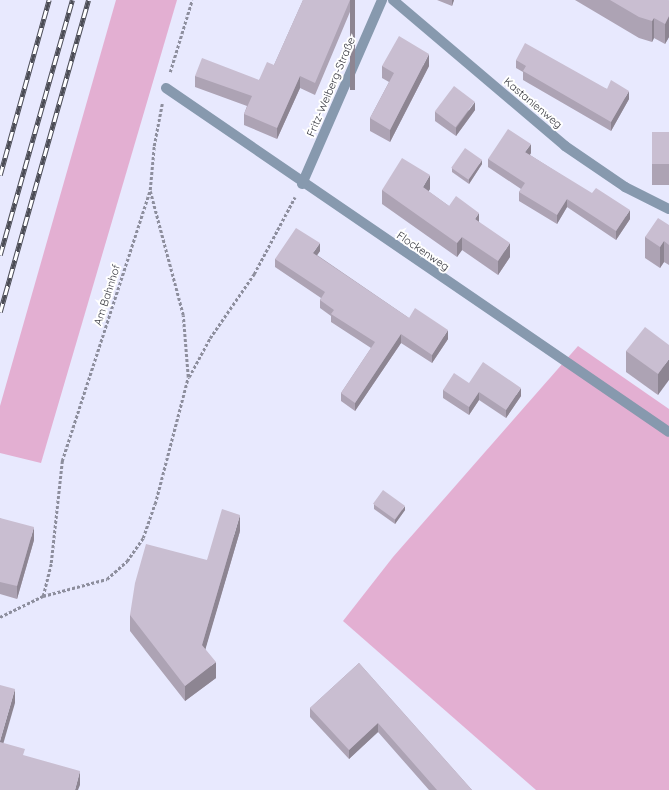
<!DOCTYPE html>
<meta charset="utf-8">
<style>
body{margin:0}
#map{position:relative;width:669px;height:790px;overflow:hidden;background:#e8e9fe;font-family:Quicksand,sans-serif}
div>[style]{position:absolute}
.green>*{inset:0;background:#e3afd2}
.path>*{height:2.5px;margin-top:-1.25px;transform-origin:0;background:repeating-linear-gradient(90deg,#8d8e9d 0 3px,transparent 0 5px)}
.minor>*{height:10px;margin:-5px;padding:0 5px;transform-origin:5px;border-radius:5px;background:#8799ae}
.rail>*{height:4.5px;margin-top:-2.25px;transform-origin:0;background:repeating-linear-gradient(90deg,#fff 0 9px,#4b4c55 0 18px);box-sizing:border-box;border-block:1px solid #4b4c55}
.wall>*{inset:0;background:#ada3b4;transform-origin:0 0}
.shaded-wall>*{inset:0;background:#8d8592;transform-origin:0 0}
.building>*{inset:0;background:#c9bed1;transform-origin:0 0}
span{translate:-50% -50%;white-space:nowrap;text-align:center;line-height:1.15;-webkit-text-stroke:4px #fff;paint-order:stroke}
.street-label{font-size:11px;color:#34353d}
</style>
<div id="map">
<div class="green">
<div style="clip-path:polygon(116px 0,177px 0,41px 463px,0 453px,0 406px)"></div>
<div style="clip-path:polygon(578px 346px,669px 409px,669px 790px,536px 790px,343px 621px,393px 557px)"></div>
</div>
<div class="path">
<div style="left:170px;top:72px;width:75px;rotate:-73deg"></div>
<div style="left:189px;top:377px;width:44px;rotate:-61.7deg"></div>
<div style="left:210px;top:338px;width:78px;rotate:-55.5deg"></div>
<div style="left:254px;top:274px;width:87px;rotate:-62deg"></div>
<div style="left:43px;top:596px;width:34px;rotate:-76deg"></div>
<div style="left:51px;top:563px;width:103px;rotate:-83.8deg"></div>
<div style="left:62px;top:461px;width:285px;rotate:-72deg"></div>
<div style="left:150px;top:190px;width:44px;rotate:-84.8deg"></div>
<div style="left:154px;top:146px;width:43px;rotate:-79.2deg"></div>
<div style="left:0;top:617px;width:48px;rotate:-26deg"></div>
<div style="left:43px;top:596px;width:66px;rotate:-14.9deg"></div>
<div style="left:107px;top:579px;width:27px;rotate:-42deg"></div>
<div style="left:127px;top:561px;width:28px;rotate:-55deg"></div>
<div style="left:143px;top:538px;width:36px;rotate:-71deg"></div>
<div style="left:155px;top:504px;width:131px;rotate:-75.4deg"></div>
<div style="left:188px;top:377px;width:62px;rotate:-94.6deg"></div>
<div style="left:183px;top:315px;width:128px;rotate:-104.9deg"></div>
</div>
<div class="minor">
<div style="left:393px;top:0;width:226px;rotate:40.3deg"></div>
<div style="left:565px;top:146px;width:73px;rotate:34.3deg"></div>
<div style="left:625px;top:187px;width:49px;rotate:26.6deg"></div>
<div style="left:166px;top:88px;width:609px;rotate:34.37deg"></div>
<div style="left:302px;top:184px;width:201px;rotate:-66.5deg"></div>
</div>
<div class="rail">
<div style="left:0;top:175px;width:182px;rotate:-74.4deg"></div>
<div style="left:0;top:255px;width:265px;rotate:-74.2deg"></div>
<div style="left:0;top:312px;width:324px;rotate:-74.2deg"></div>
</div>
<div class="wall">
<div style="clip-path:polygon(303px 0,355px 0,315px 95px,300px 88px,277px 139px,244px 125px,244px 114px,247px 106px,195px 87px,195px 76px,259px 80px,274px 65px)"></div>
<div style="clip-path:polygon(437px 0,454px 0,452px 6px)"></div>
<div style="clip-path:polygon(575px 0,668px 0,669px 1px,669px 37px,665px 44px,654px 38px,652px 42px,639px 38px)"></div>
<div style="clip-path:polygon(516px 60px,607px 89px,629px 99px,611px 131px,523px 80px,523px 72px,516px 68px)"></div>
<div style="clip-path:polygon(382px 66px,429px 66px,390px 142px,370px 131px,370px 118px,389px 82px,382px 78px)"></div>
<div style="clip-path:polygon(475px 110px,456px 136px,435px 121px,435px 112px)"></div>
<div style="left:652px;top:132px;width:17px;height:53px"></div>
<div style="clip-path:polygon(531px 153px,530px 155px,630px 219px,616px 240px,567px 207px,557px 224px,519px 201px,519px 192px,521px 189px,488px 167px,488px 159px)"></div>
<div style="clip-path:polygon(482px 164px,469px 184px,452px 172px,452px 168px)"></div>
<div style="clip-path:polygon(430px 189px,428px 191px,449px 206px,479px 222px,510px 257px,498px 275px,462px 250px,457px 257px,382px 204px,382px 190px)"></div>
<div style="clip-path:polygon(669px 225px,669px 265px,664px 262px,660px 268px,645px 258px,645px 237px)"></div>
<div style="clip-path:polygon(320px 251px,317px 255px,409px 318px,448px 339px,432px 363px,401px 343px,355px 411px,341px 401px,341px 393px,371px 348px,331px 322px,331px 316px,320px 308px,320px 300px,321px 298px,275px 267px,275px 259px)"></div>
<div style="clip-path:polygon(669px 345px,658px 395px,626px 372px,626px 351px)"></div>
<div style="clip-path:polygon(469px 383px,521px 396px,506px 418px,479px 400px,469px 415px,443px 398px,443px 390px)"></div>
<div style="clip-path:polygon(374px 504px,405px 510px,395px 524px,374px 509px)"></div>
<div style="clip-path:polygon(0 518px,34px 540px,17px 599px,0 594px)"></div>
<div style="clip-path:polygon(240px 531px,205px 649px,216px 678px,185px 701px,130px 631px,130px 615px,207px 560px)"></div>
<div style="clip-path:polygon(359px 663px,472px 790px,429px 790px,378px 732px,349px 759px,310px 717px,310px 708px)"></div>
</div>
<div class="shaded-wall">
<div style="left:350px;top:0;width:5px;height:90px"></div>
<div style="clip-path:polygon(452px 0,454px 0,452px 6px)"></div>
<div style="clip-path:polygon(669px 16px,669px 37px,665px 44px,665px 24px)"></div>
<div style="clip-path:polygon(654px 18px,654px 38px,652px 42px,652px 21px)"></div>
<div style="clip-path:polygon(429px 54px,429px 66px,390px 142px,390px 130px)"></div>
<div style="clip-path:polygon(300px 76px,300px 88px,277px 139px,277px 128px)"></div>
<div style="clip-path:polygon(629px 91px,629px 99px,611px 131px,611px 122px)"></div>
<div style="clip-path:polygon(475px 102px,475px 110px,456px 136px,456px 128px)"></div>
<div style="clip-path:polygon(531px 144px,531px 153px,525px 161px,525px 152px)"></div>
<div style="clip-path:polygon(482px 160px,482px 164px,469px 184px,469px 179px)"></div>
<div style="clip-path:polygon(430px 175px,430px 189px,423px 201px,423px 187px)"></div>
<div style="clip-path:polygon(567px 199px,567px 207px,557px 224px,557px 215px)"></div>
<div style="clip-path:polygon(630px 210px,630px 219px,616px 240px,616px 231px)"></div>
<div style="clip-path:polygon(479px 213px,479px 227px,475px 219px)"></div>
<div style="clip-path:polygon(462px 237px,462px 250px,457px 257px,457px 243px)"></div>
<div style="clip-path:polygon(664px 241px,664px 262px,660px 268px,660px 247px)"></div>
<div style="clip-path:polygon(320px 243px,320px 251px,313px 261px,313px 253px)"></div>
<div style="clip-path:polygon(510px 243px,510px 257px,498px 275px,498px 261px)"></div>
<div style="clip-path:polygon(448px 330px,448px 339px,432px 363px,432px 355px)"></div>
<div style="clip-path:polygon(401px 334px,401px 343px,355px 411px,355px 403px)"></div>
<div style="clip-path:polygon(669px 359px,669px 380px,658px 395px,658px 374px)"></div>
<div style="clip-path:polygon(521px 388px,521px 396px,506px 418px,506px 410px)"></div>
<div style="clip-path:polygon(479px 392px,479px 400px,469px 415px,469px 407px)"></div>
<div style="clip-path:polygon(405px 506px,405px 510px,395px 524px,395px 520px)"></div>
<div style="clip-path:polygon(240px 515px,240px 531px,202px 661px,202px 645px)"></div>
<div style="clip-path:polygon(34px 527px,34px 540px,17px 599px,17px 586px)"></div>
<div style="clip-path:polygon(216px 662px,216px 678px,185px 701px,185px 686px)"></div>
<div style="clip-path:polygon(15px 689px,15px 703px,0 755px,0 741px)"></div>
<div style="clip-path:polygon(378px 723px,378px 732px,349px 759px,349px 750px)"></div>
<div style="clip-path:polygon(80px 771px,80px 785px,78px 790px,75px 790px)"></div>
</div>
<div class="building">
<div style="clip-path:polygon(303px 0,350px 0,315px 83px,300px 76px,277px 128px,244px 114px,252px 96px,195px 76px,202px 58px,259px 80px,267px 62px,274px 65px)"></div>
<div style="clip-path:polygon(610px 0,668px 0,669px 1px,669px 16px,665px 24px,654px 18px,652px 21px,639px 17px)"></div>
<div style="clip-path:polygon(399px 36px,429px 54px,390px 130px,370px 118px,394px 73px,382px 66px)"></div>
<div style="clip-path:polygon(525px 43px,607px 89px,611px 80px,629px 91px,611px 122px,523px 71px,526px 66px,516px 60px)"></div>
<div style="left:454px;top:86px;width:26px;height:32px;rotate:37deg"></div>
<div style="clip-path:polygon(508px 129px,531px 144px,525px 152px,592px 193px,596px 188px,630px 210px,616px 231px,567px 199px,557px 215px,519px 192px,525px 183px,488px 159px)"></div>
<div style="left:652px;top:132px;width:17px;height:32px"></div>
<div style="left:465px;top:148px;width:21px;height:24px;rotate:35deg"></div>
<div style="clip-path:polygon(402px 158px,430px 175px,423px 187px,449px 206px,456px 196px,479px 213px,475px 219px,510px 243px,498px 261px,462px 237px,457px 243px,382px 190px)"></div>
<div style="clip-path:polygon(658px 218px,669px 225px,669px 245px,664px 241px,660px 247px,645px 237px)"></div>
<div style="clip-path:polygon(296px 228px,320px 243px,313px 253px,409px 318px,415px 308px,448px 330px,432px 355px,401px 334px,355px 403px,341px 393px,375px 342px,331px 314px,334px 310px,320px 300px,325px 292px,275px 259px)"></div>
<div style="clip-path:polygon(645px 327px,669px 345px,669px 359px,658px 374px,626px 351px)"></div>
<div style="clip-path:polygon(483px 362px,521px 388px,506px 410px,479px 392px,469px 407px,443px 390px,454px 373px,469px 383px)"></div>
<div style="left:383px;top:490px;width:27px;height:17px;rotate:36deg"></div>
<div style="clip-path:polygon(222px 509px,240px 515px,202px 645px,216px 662px,185px 686px,130px 615px,135px 583px,146px 544px,207px 560px)"></div>
<div style="clip-path:polygon(0 518px,34px 527px,17px 586px,0 582px)"></div>
<div style="clip-path:polygon(359px 663px,472px 790px,437px 790px,378px 723px,349px 750px,310px 708px)"></div>
<div style="clip-path:polygon(0 685px,15px 689px,0 741px)"></div>
<div style="clip-path:polygon(0 742px,25px 749px,23px 755px,80px 771px,75px 790px,0 790px)"></div>
</div>
<div class="street-label">
<span style="left:331px;top:87px;rotate:-67deg">Fritz-Weiberg-Straße</span>
<span style="left:533px;top:103px;rotate:40deg">Kastanienweg</span>
<span style="left:423px;top:251px;rotate:34deg">Flockenweg</span>
<span style="left:107px;top:295px;rotate:-72deg">Am Bahnhof</span>
</div>
</div>
